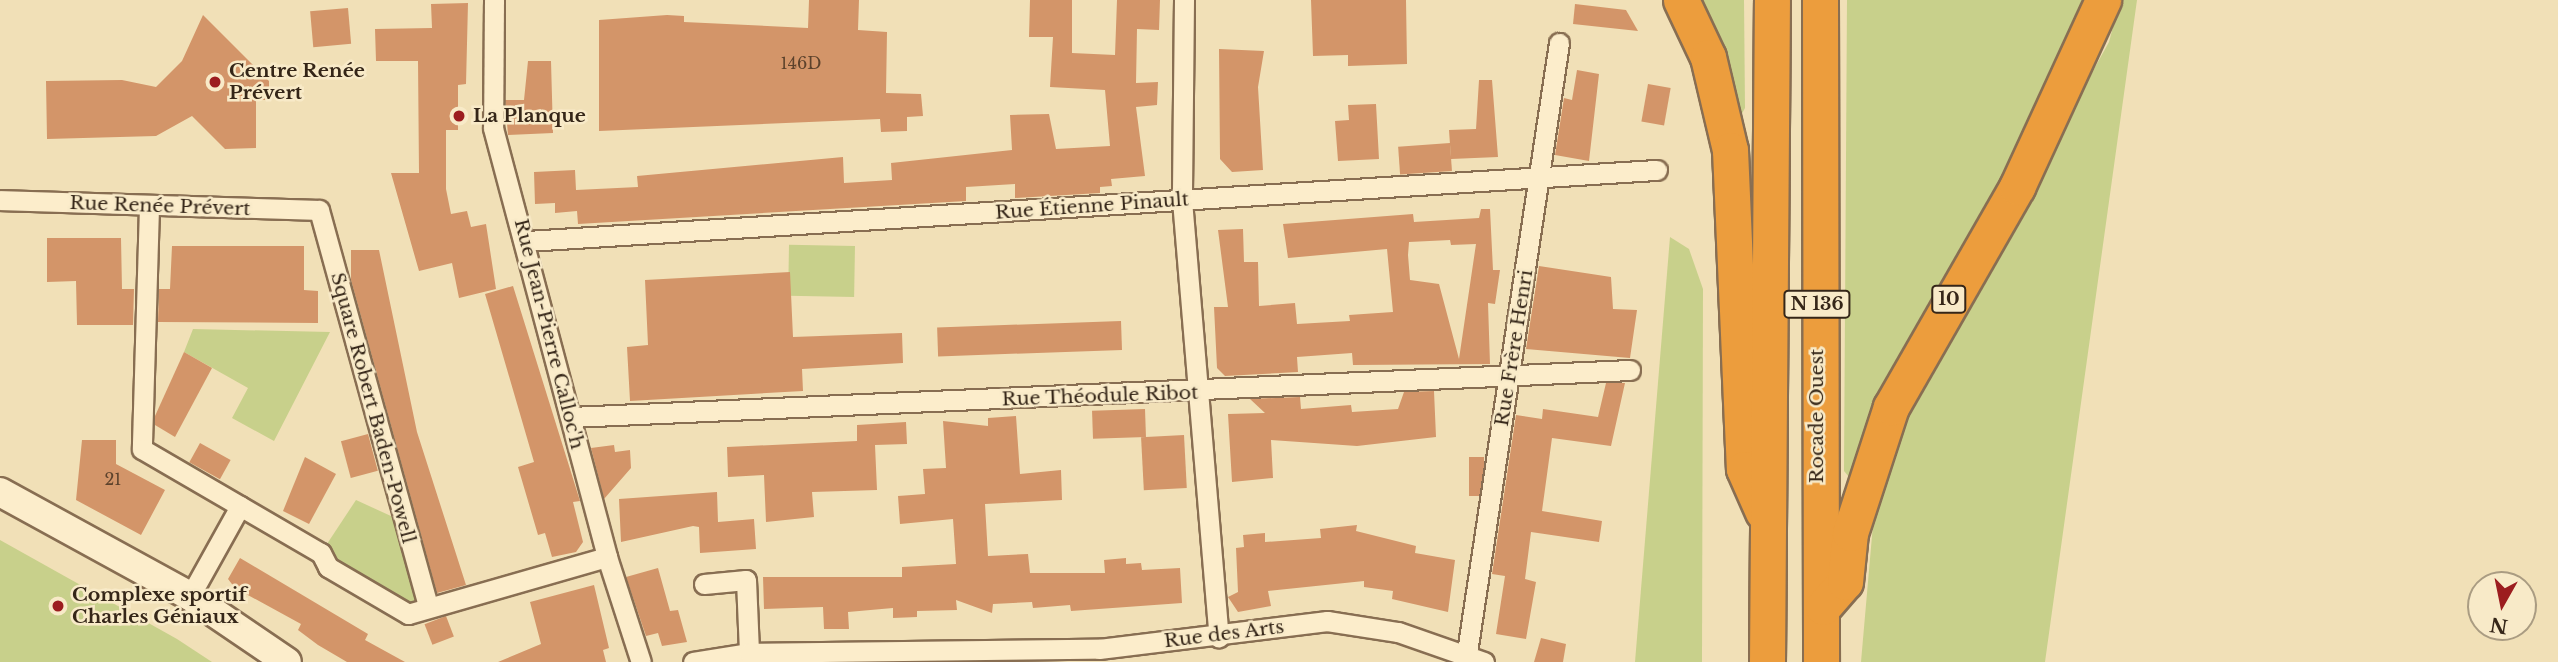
<!DOCTYPE html>
<meta charset="utf-8">
<style>
body{margin:0}
#map{position:relative;width:2558px;height:662px;overflow:hidden;background:#f1e0b7;font-family:"Libre Baskerville",serif}
div>[style]{position:absolute}
.green>*{inset:0;background:#c8d08b;transform-origin:0 0}
.building>*{inset:0;background:#d39569;transform-origin:0 0}
.roads{filter:drop-shadow(2px 0 #886e52) drop-shadow(-2px 0 #886e52) drop-shadow(0 2px #886e52) drop-shadow(0 -2px #886e52)}
.street>*{height:19px;margin:-9.5px;padding:0 9.5px;transform-origin:9.5px;border-radius:9.5px;background:#fcedcb}
.secondary>*{height:28px;margin:-14px;padding:0 14px;transform-origin:14px;border-radius:14px;background:#fcedcb}
.highway>*{height:35px;margin:-17.5px;padding:0 17.5px;transform-origin:17.5px;border-radius:17.5px;background:#ec9d3d}
.dots>*{width:19px;height:19px;translate:-50% -50%;box-sizing:border-box;border:4px solid #f8eac8;border-radius:50%}
span{translate:-50% -50%;white-space:nowrap;text-align:center;line-height:1.15;-webkit-text-stroke:5px #f8eac8;paint-order:stroke}
.number-label{font-size:16px;color:#5c422c}
.number-label span{-webkit-text-stroke-width:0}
.shield-label span{padding:2px 5px;background:#f8eac8;border:2px solid;border-radius:5px;-webkit-text-stroke-width:0}
.shield-label{font-size:18px;color:#352618;font-weight:700}
.poi-label{font-size:19px;color:#352618;font-weight:700}
.left{translate:0 -50%;text-align:left}
.street-label{font-size:19px;color:#352618}
.north{position:absolute;left:2467px;top:571px;width:70px;height:70px;box-sizing:border-box;background:#f8eac8;border:2px solid #aa9c82;border-radius:50%;rotate:189deg;font-size:19px;font-weight:700;line-height:28px;text-align:center;color:#352618}
.north::after{content:'';display:block;margin:auto;width:24px;height:32px;background:#9c1d1f;clip-path:polygon(50% 0,100% 100%,50% 72%,0 100%)}
</style>
<div id="map">
<div class="green">
<div style="clip-path:polygon(1692px 0,1744px 0,1745px 108px,1739px 119px)"></div>
<div style="clip-path:polygon(1847px 0,2091px 0,1849px 477px,1844px 471px)"></div>
<div style="clip-path:polygon(2120px 0,2137px 0,2045px 662px,1861px 662px,1876px 490px,1908px 404px,2109px 42px)"></div>
<div style="clip-path:polygon(1670px 237px,1689px 249px,1703px 289px,1702px 662px,1635px 662px)"></div>
<div style="left:855px;top:246px;width:51px;height:66px;rotate:91deg"></div>
<div style="clip-path:polygon(193px 329px,330px 332px,274px 441px,232px 418px,248px 388px,184px 352px)"></div>
<div style="clip-path:polygon(356px 500px,404px 522px,428px 606px,408px 614px,321px 553px)"></div>
<div style="clip-path:polygon(0 540px,177px 639px,212px 662px,0 662px)"></div>
</div>
<div class="building">
<div style="clip-path:polygon(809px 0,859px 0,858px 30px,887px 32px,886px 93px,921px 94px,923px 116px,907px 117px,907px 131px,881px 132px,880px 119px,599px 131px,599px 20px,667px 15px,684px 16px,684px 22px,808px 28px)"></div>
<div style="clip-path:polygon(1030px 0,1072px 0,1072px 53px,1115px 55px,1117px 0,1160px 0,1159px 30px,1137px 29px,1136px 83px,1158px 82px,1157px 105px,1136px 107px,1145px 176px,1111px 179px,1112px 186px,1100px 187px,1100px 193px,1015px 198px,1015px 184px,966px 187px,966px 201px,578px 224px,577px 211px,555px 213px,555px 203px,535px 204px,534px 172px,575px 170px,576px 190px,638px 187px,637px 176px,843px 157px,844px 183px,892px 180px,891px 163px,1012px 150px,1010px 115px,1049px 114px,1056px 149px,1110px 146px,1105px 90px,1050px 87px,1053px 37px,1029px 37px)"></div>
<div style="clip-path:polygon(1311px 0,1406px 0,1407px 64px,1348px 66px,1348px 55px,1313px 56px)"></div>
<div style="clip-path:polygon(468px 3px,466px 84px,458px 85px,458px 130px,446px 130px,446px 189px,451px 214px,467px 211px,471px 227px,486px 224px,496px 289px,459px 298px,452px 263px,419px 271px,391px 173px,419px 173px,418px 61px,376px 61px,375px 29px,432px 28px,431px 4px)"></div>
<div style="clip-path:polygon(1575px 4px,1626px 10px,1638px 31px,1573px 24px)"></div>
<div style="left:348px;top:8px;width:36px;height:38px;rotate:85deg"></div>
<div style="clip-path:polygon(203px 15px,269px 81px,269px 100px,256px 100px,256px 148px,225px 149px,192px 116px,156px 136px,47px 139px,46px 81px,122px 80px,156px 87px,182px 61px)"></div>
<div style="clip-path:polygon(1219px 49px,1264px 51px,1258px 87px,1263px 170px,1232px 172px,1220px 159px)"></div>
<div style="clip-path:polygon(528px 61px,551px 61px,553px 133px,508px 135px,505px 100px,524px 100px)"></div>
<div style="clip-path:polygon(1577px 70px,1599px 74px,1589px 161px,1555px 155px,1564px 98px,1572px 100px)"></div>
<div style="clip-path:polygon(1479px 80px,1492px 80px,1498px 157px,1451px 159px,1449px 130px,1476px 129px)"></div>
<div style="left:1648px;top:84px;width:23px;height:38px;rotate:10deg"></div>
<div style="clip-path:polygon(1376px 104px,1379px 159px,1338px 161px,1335px 121px,1349px 120px,1348px 105px)"></div>
<div style="left:1450px;top:143px;width:28px;height:52px;rotate:86deg"></div>
<div style="clip-path:polygon(evenodd,1481px 209px,1490px 209px,1493px 270px,1500px 270px,1495px 304px,1488px 303px,1490px 364px,1353px 365px,1352px 353px,1297px 357px,1298px 372px,1225px 376px,1217px 368px,1214px 307px,1228px 307px,1218px 230px,1243px 229px,1244px 262px,1258px 262px,1259px 306px,1295px 303px,1297px 324px,1350px 321px,1349px 315px,1393px 312px,1387px 249px,1288px 258px,1283px 224px,1413px 214px,1414px 222px,1479px 218px,1481px 209px,1450px 240px,1451px 245px,1476px 244px,1459px 359px,1439px 284px,1410px 280px,1408px 255px,1409px 242px,1450px 240px)"></div>
<div style="clip-path:polygon(47px 238px,121px 238px,122px 289px,134px 289px,133px 325px,77px 325px,76px 281px,47px 282px)"></div>
<div style="clip-path:polygon(172px 246px,304px 246px,304px 290px,318px 291px,318px 323px,158px 322px,159px 289px,170px 289px)"></div>
<div style="clip-path:polygon(351px 250px,379px 250px,417px 432px,466px 585px,437px 593px,351px 280px)"></div>
<div style="clip-path:polygon(1539px 266px,1611px 277px,1613px 309px,1637px 310px,1630px 358px,1526px 349px)"></div>
<div style="clip-path:polygon(790px 272px,793px 337px,902px 333px,903px 363px,802px 369px,803px 391px,630px 401px,627px 347px,648px 345px,645px 280px)"></div>
<div style="clip-path:polygon(513px 286px,580px 501px,573px 502px,583px 542px,576px 552px,552px 557px,545px 533px,538px 535px,518px 467px,534px 462px,485px 294px)"></div>
<div style="left:1121px;top:321px;width:29px;height:184px;rotate:88deg"></div>
<div style="clip-path:polygon(184px 352px,212px 368px,175px 437px,155px 425px,155px 416px)"></div>
<div style="clip-path:polygon(1606px 383px,1625px 383px,1611px 446px,1552px 438px,1542px 511px,1602px 521px,1599px 542px,1531px 532px,1525px 579px,1536px 582px,1526px 639px,1496px 634px,1505px 576px,1492px 574px,1516px 415px,1542px 419px,1543px 409px,1598px 417px)"></div>
<div style="clip-path:polygon(1434px 391px,1436px 437px,1357px 446px,1271px 440px,1273px 478px,1232px 482px,1228px 414px,1265px 413px,1250px 399px,1300px 397px,1301px 409px,1351px 405px,1352px 412px,1398px 409px,1404px 392px)"></div>
<div style="left:1145px;top:409px;width:28px;height:53px;rotate:88deg"></div>
<div style="clip-path:polygon(1016px 416px,1020px 474px,1061px 470px,1062px 500px,985px 504px,988px 556px,1028px 554px,1030px 573px,1105px 573px,1104px 560px,1126px 558px,1126px 564px,1141px 563px,1142px 570px,1180px 568px,1182px 603px,1071px 611px,1070px 605px,1033px 608px,1032px 602px,993px 604px,992px 613px,956px 600px,957px 610px,917px 611px,917px 617px,893px 618px,893px 608px,848px 612px,849px 629px,824px 629px,823px 607px,764px 609px,763px 577px,902px 577px,902px 567px,956px 564px,953px 519px,900px 524px,898px 496px,925px 494px,923px 469px,946px 468px,943px 421px,988px 426px,988px 418px)"></div>
<div style="clip-path:polygon(906px 422px,907px 444px,875px 445px,877px 490px,812px 492px,814px 517px,766px 522px,764px 475px,728px 477px,727px 447px,857px 441px,857px 425px)"></div>
<div style="left:368px;top:434px;width:38px;height:28px;rotate:75deg"></div>
<div style="left:1184px;top:435px;width:53px;height:43px;rotate:87deg"></div>
<div style="clip-path:polygon(82px 440px,116px 440px,116px 464px,165px 490px,141px 535px,76px 500px)"></div>
<div style="left:200px;top:443px;width:35px;height:22px;rotate:29deg"></div>
<div style="clip-path:polygon(614px 445px,615px 452px,630px 450px,631px 468px,604px 499px,591px 448px)"></div>
<div style="clip-path:polygon(305px 457px,336px 474px,309px 524px,283px 511px)"></div>
<div style="left:1469px;top:457px;width:15px;height:39px"></div>
<div style="clip-path:polygon(717px 492px,718px 522px,754px 519px,756px 549px,700px 553px,699px 527px,693px 526px,621px 542px,619px 499px)"></div>
<div style="clip-path:polygon(1357px 525px,1356px 531px,1416px 546px,1415px 553px,1455px 560px,1448px 612px,1392px 599px,1393px 591px,1364px 587px,1364px 581px,1268px 591px,1271px 606px,1238px 612px,1228px 597px,1238px 592px,1236px 548px,1244px 547px,1243px 535px,1265px 533px,1265px 542px,1321px 538px,1320px 529px)"></div>
<div style="clip-path:polygon(240px 558px,368px 634px,365px 640px,405px 662px,347px 662px,318px 645px,298px 630px,301px 624px,235px 588px,228px 579px)"></div>
<div style="clip-path:polygon(658px 568px,670px 611px,678px 610px,687px 642px,662px 646px,658px 633px,646px 636px,626px 577px)"></div>
<div style="clip-path:polygon(594px 585px,609px 648px,603px 650px,606px 662px,498px 662px,541px 644px,530px 602px)"></div>
<div style="left:446px;top:616px;width:22px;height:23px;rotate:69deg"></div>
<div style="clip-path:polygon(1541px 638px,1566px 644px,1563px 662px,1534px 662px)"></div>
</div>
<div class="roads">
<div class="street">
<div style="left:494px;top:0;width:128px;rotate:90.4deg"></div>
<div style="left:493px;top:128px;width:444px;rotate:75.1deg"></div>
<div style="left:607px;top:557px;width:110px;rotate:72.1deg"></div>
<div style="left:1184px;top:0;width:200px;rotate:90.6deg"></div>
<div style="left:1182px;top:200px;width:439px;rotate:85.2deg"></div>
<div style="left:0;top:200px;width:319px;rotate:1.8deg"></div>
<div style="left:319px;top:210px;width:411px;rotate:74.6deg"></div>
<div style="left:149px;top:207px;width:242px;rotate:91.7deg"></div>
<div style="left:142px;top:449px;width:207px;rotate:30.2deg"></div>
<div style="left:321px;top:553px;width:16px;rotate:63deg"></div>
<div style="left:328px;top:567px;width:93px;rotate:30.4deg"></div>
<div style="left:408px;top:614px;width:207px;rotate:-16deg"></div>
<div style="left:527px;top:241px;width:1132px;rotate:-3.6deg"></div>
<div style="left:571px;top:417px;width:1060px;rotate:-2.54deg"></div>
<div style="left:704px;top:584px;width:42px;rotate:-5.4deg"></div>
<div style="left:746px;top:580px;width:73px;rotate:87.6deg"></div>
<div style="left:190px;top:596px;width:103px;rotate:-60.9deg"></div>
<div style="left:1467px;top:652px;width:616px;rotate:-81.41deg"></div>
<div style="left:693px;top:662px;width:57px;rotate:-9.1deg"></div>
<div style="left:749px;top:653px;width:350px;rotate:-0.7deg"></div>
<div style="left:1099px;top:649px;width:230px;rotate:-7deg"></div>
<div style="left:1327px;top:621px;width:72px;rotate:8.8deg"></div>
<div style="left:1398px;top:632px;width:91px;rotate:19.2deg"></div>
</div>
<div class="secondary">
<div style="left:0;top:492px;width:217px;rotate:28.7deg"></div>
<div style="left:190px;top:596px;width:117px;rotate:34.2deg"></div>
</div>
<div class="highway">
<div style="left:1681px;top:0;width:63px;rotate:64.7deg"></div>
<div style="left:1708px;top:57px;width:96px;rotate:76.7deg"></div>
<div style="left:1730px;top:150px;width:319px;rotate:87.5deg"></div>
<div style="left:1744px;top:469px;width:47px;rotate:66.2deg"></div>
<div style="left:1820px;top:0;width:662px;rotate:89.91deg"></div>
<div style="left:1823px;top:607px;width:33px;rotate:-49deg"></div>
<div style="left:1845px;top:582px;width:49px;rotate:-84.2deg"></div>
<div style="left:1850px;top:533px;width:133px;rotate:-72deg"></div>
<div style="left:1891px;top:407px;width:254px;rotate:-60.2deg"></div>
<div style="left:2017px;top:187px;width:206px;rotate:-65.3deg"></div>
<div style="left:1767px;top:662px;width:662px;rotate:-89.57deg"></div>
</div>
</div>
<div class="dots">
<div style="left:215px;top:82px;background:#9c1d1f"></div>
<div style="left:459px;top:116px;background:#9c1d1f"></div>
<div style="left:58px;top:606px;background:#9c1d1f"></div>
</div>
<div class="number-label">
<span style="left:801px;top:63px">146D</span>
<span style="left:113px;top:479px">21</span>
</div>
<div class="shield-label">
<span style="left:1949px;top:299px">10</span>
<span style="left:1817px;top:304px">N 136</span>
</div>
<div class="poi-label">
<span class="left" style="left:229px;top:82px">Centre Renée<br>Prévert</span>
<span class="left" style="left:473px;top:116px">La Planque</span>
<span class="left" style="left:72px;top:606px">Complexe sportif<br>Charles Géniaux</span>
</div>
<div class="street-label">
<span style="left:160px;top:206px;rotate:2deg">Rue Renée Prévert</span>
<span style="left:1092px;top:206px;rotate:-4deg">Rue Étienne Pinault</span>
<span style="left:549px;top:334px;rotate:76deg">Rue Jean-Pierre Calloc'h</span>
<span style="left:1514px;top:348px;rotate:-81deg">Rue Frère Henri</span>
<span style="left:1100px;top:396px;rotate:-2deg">Rue Théodule Ribot</span>
<span style="left:373px;top:408px;rotate:75deg">Square Robert Baden-Powell</span>
<span style="left:1817px;top:416px;rotate:-90deg">Rocade Ouest</span>
<span style="left:1224px;top:634px;rotate:-7deg">Rue des Arts</span>
</div>
<div class="north">N</div>
</div>
